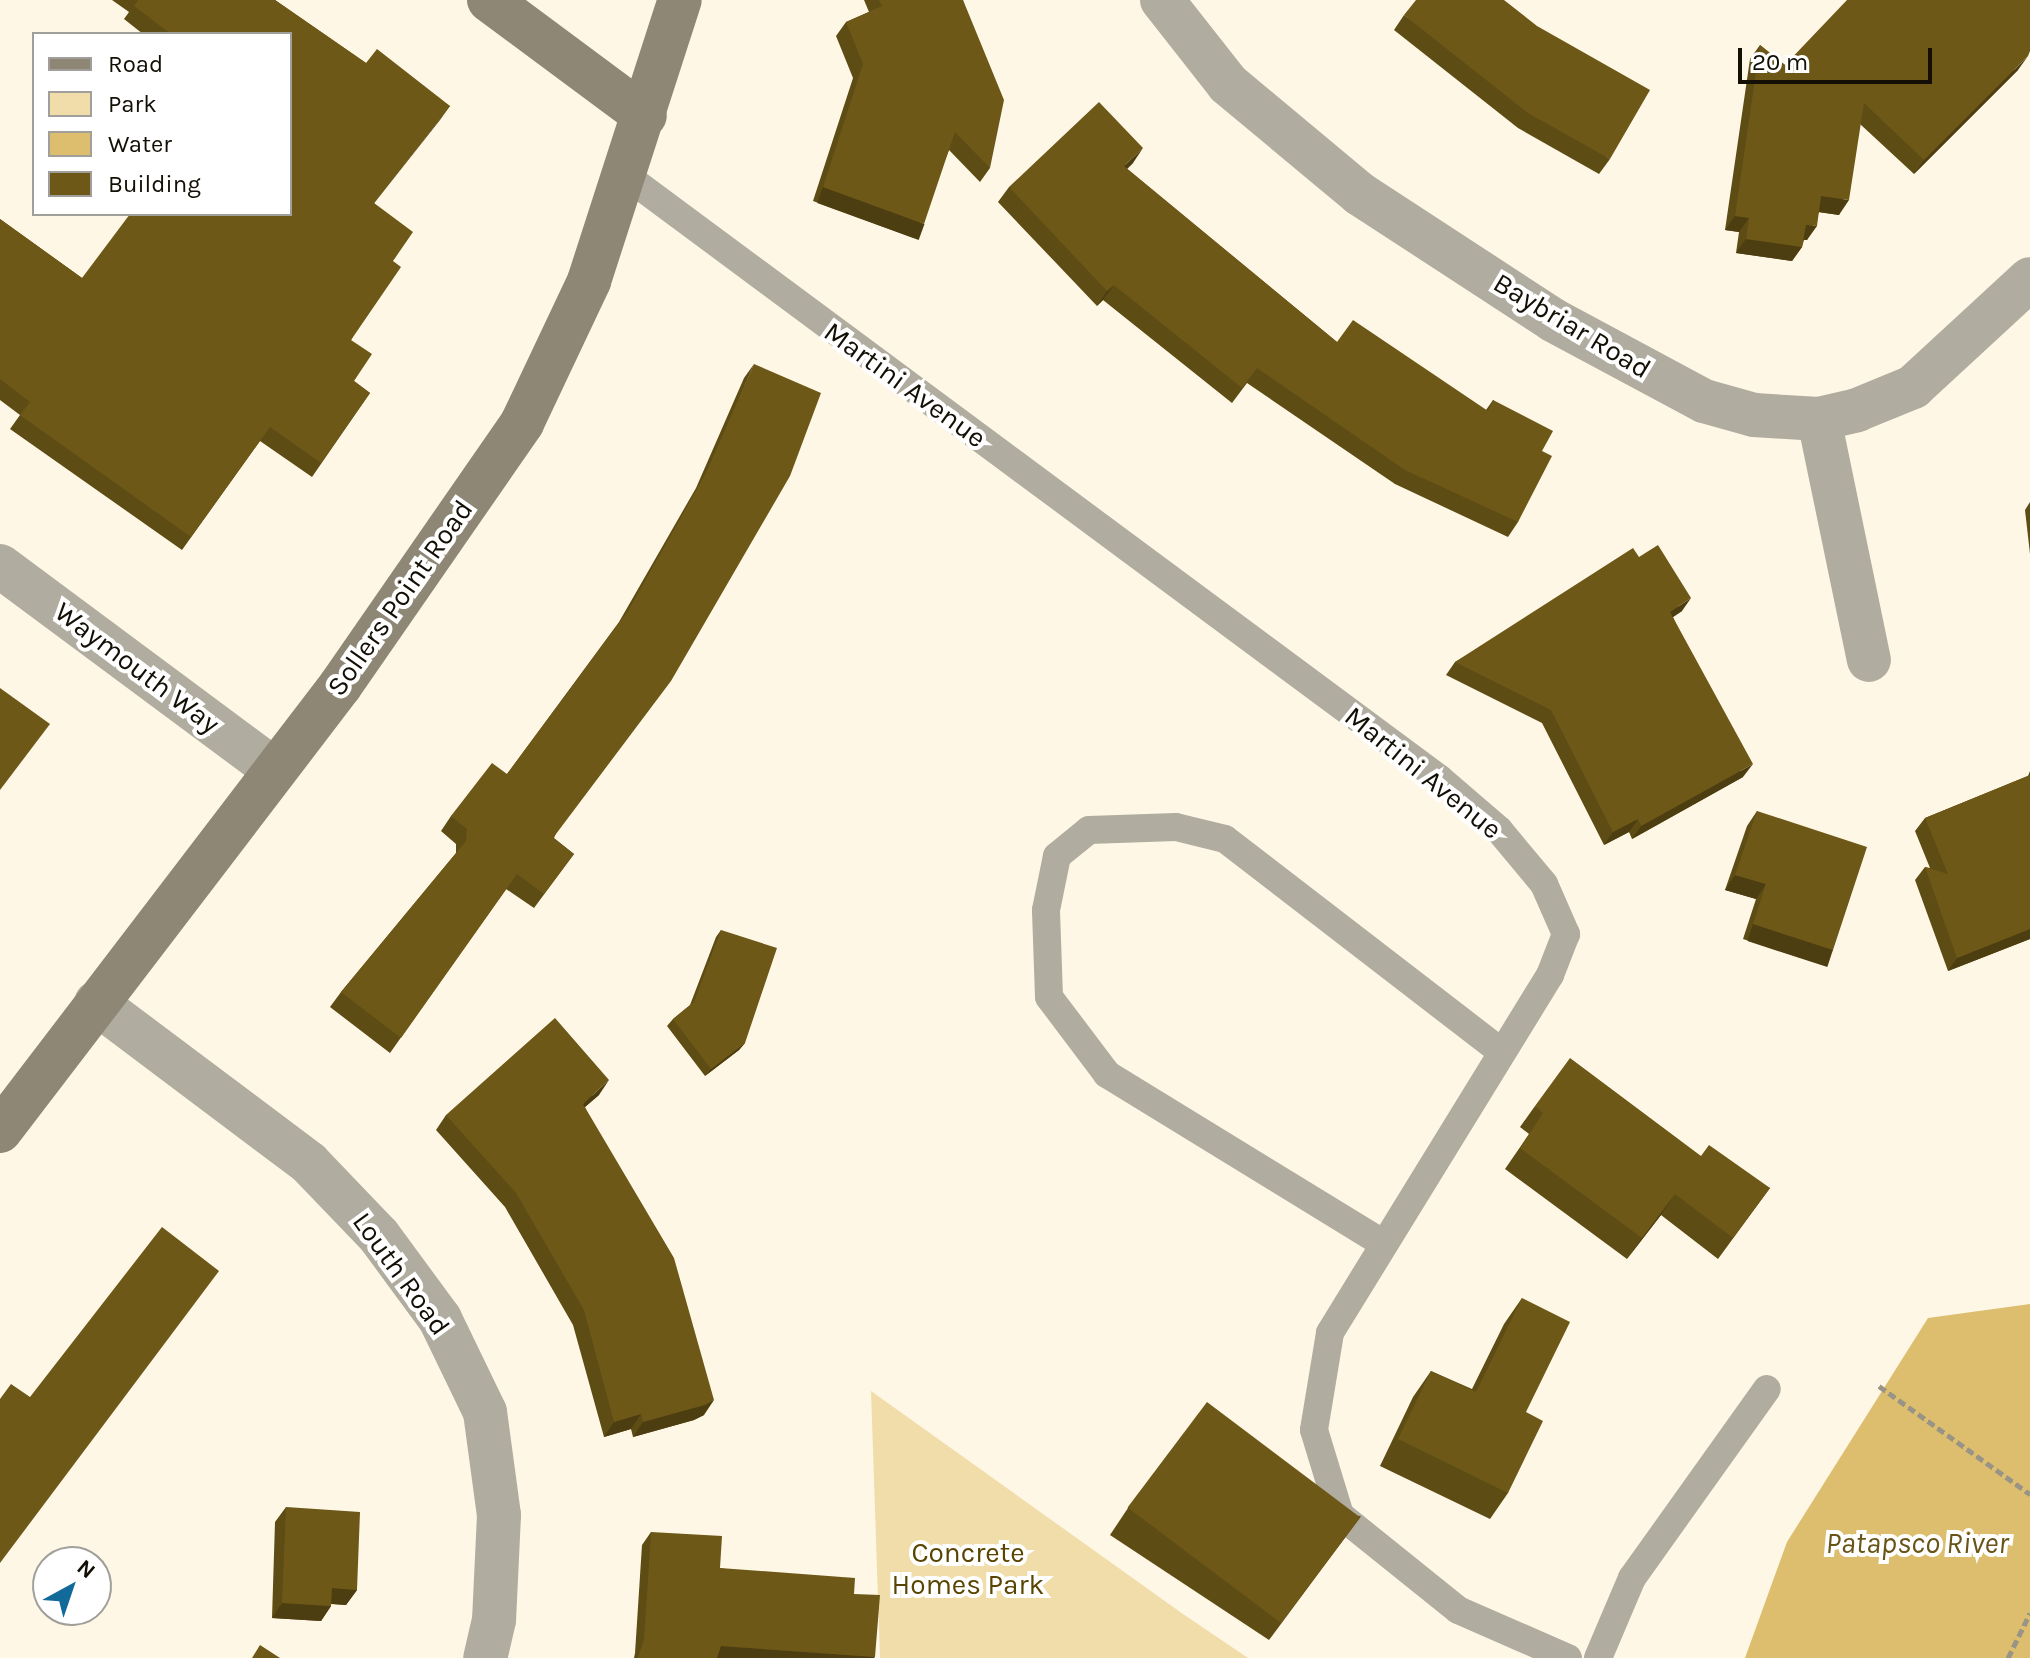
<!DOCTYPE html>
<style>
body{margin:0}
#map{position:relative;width:2030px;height:1658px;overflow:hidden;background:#fef7e6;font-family:Karla,sans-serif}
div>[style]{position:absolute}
.green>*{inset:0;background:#f0ddaa}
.water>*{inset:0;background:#dcbe6e}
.path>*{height:5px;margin-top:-2.5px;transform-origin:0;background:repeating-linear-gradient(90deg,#9a9486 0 8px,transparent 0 12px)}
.lane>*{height:28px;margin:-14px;padding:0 14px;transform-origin:14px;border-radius:14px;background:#b0ac9f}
.street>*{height:44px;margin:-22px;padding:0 22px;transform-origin:22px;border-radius:22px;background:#b0ac9f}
.secondary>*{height:44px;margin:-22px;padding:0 22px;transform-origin:22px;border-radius:22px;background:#8e8775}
.wall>*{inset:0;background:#5e4c15}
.shaded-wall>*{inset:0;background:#4c3e11;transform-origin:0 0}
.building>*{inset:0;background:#6d5818;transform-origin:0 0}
span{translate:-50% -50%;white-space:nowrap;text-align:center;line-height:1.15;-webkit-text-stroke:8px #fff;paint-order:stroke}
.street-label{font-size:28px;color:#130f05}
.park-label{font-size:28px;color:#594501}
.water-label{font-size:30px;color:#685417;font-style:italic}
.legend{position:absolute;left:32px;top:32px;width:260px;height:184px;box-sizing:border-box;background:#fff;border:2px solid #a19f9b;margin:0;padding:10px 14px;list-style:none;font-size:24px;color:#130f05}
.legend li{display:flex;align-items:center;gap:16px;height:40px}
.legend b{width:40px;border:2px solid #a19f9b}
.north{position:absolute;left:32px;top:1546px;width:80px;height:80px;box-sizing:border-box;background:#fff;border:2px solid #a19f9b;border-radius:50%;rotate:40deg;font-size:22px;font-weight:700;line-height:32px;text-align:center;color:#130f05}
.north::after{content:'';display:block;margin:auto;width:28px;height:36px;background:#116a9a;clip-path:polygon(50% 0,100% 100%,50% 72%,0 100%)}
.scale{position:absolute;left:1738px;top:48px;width:194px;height:36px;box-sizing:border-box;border:4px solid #130f05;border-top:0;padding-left:10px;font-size:24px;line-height:28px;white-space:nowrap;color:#130f05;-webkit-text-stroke:6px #fff;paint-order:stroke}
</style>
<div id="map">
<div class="green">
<div style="clip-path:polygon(871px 1391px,1183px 1614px,1248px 1658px,880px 1658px)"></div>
</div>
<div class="water">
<div style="clip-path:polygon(2030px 1304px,2030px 1658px,1745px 1658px,1787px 1542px,1928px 1318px)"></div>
</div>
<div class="path">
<div style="left:1879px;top:1386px;width:186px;rotate:35.6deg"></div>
<div style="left:2008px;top:1658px;width:50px;rotate:-63.9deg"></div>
</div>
<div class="lane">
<div style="left:625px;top:175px;width:1014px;rotate:36.54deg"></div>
<div style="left:1440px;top:779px;width:78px;rotate:40.8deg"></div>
<div style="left:1499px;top:830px;width:70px;rotate:50.2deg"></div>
<div style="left:1544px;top:884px;width:55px;rotate:66.3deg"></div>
<div style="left:1566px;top:934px;width:44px;rotate:111.3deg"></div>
<div style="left:1550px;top:975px;width:420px;rotate:121.6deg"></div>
<div style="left:1330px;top:1333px;width:98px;rotate:99.4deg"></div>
<div style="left:1314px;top:1430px;width:89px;rotate:73deg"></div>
<div style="left:1340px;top:1515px;width:151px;rotate:38.8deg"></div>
<div style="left:1458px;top:1610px;width:120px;rotate:23.6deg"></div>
<div style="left:1384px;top:1244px;width:325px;rotate:-148.5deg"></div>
<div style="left:1107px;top:1074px;width:96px;rotate:-127deg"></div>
<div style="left:1049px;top:997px;width:87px;rotate:-92deg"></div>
<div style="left:1046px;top:910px;width:55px;rotate:-78.5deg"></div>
<div style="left:1057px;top:856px;width:41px;rotate:-39.1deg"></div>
<div style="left:1089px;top:830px;width:87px;rotate:-2deg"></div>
<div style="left:1176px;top:827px;width:50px;rotate:13.8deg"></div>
<div style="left:1225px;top:839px;width:347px;rotate:37.6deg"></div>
<div style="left:1598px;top:1658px;width:87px;rotate:-67deg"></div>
<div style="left:1632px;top:1578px;width:232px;rotate:-54.5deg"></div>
</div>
<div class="street">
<div style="left:1162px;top:0;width:107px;rotate:51.8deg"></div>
<div style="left:1228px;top:84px;width:172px;rotate:39.8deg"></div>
<div style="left:1360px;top:194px;width:230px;rotate:33.1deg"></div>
<div style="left:1553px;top:320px;width:171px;rotate:28.2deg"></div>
<div style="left:1704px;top:401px;width:52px;rotate:15.6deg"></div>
<div style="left:1754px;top:415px;width:65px;rotate:3.5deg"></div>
<div style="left:1819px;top:419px;width:39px;rotate:-13deg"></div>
<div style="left:1857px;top:410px;width:61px;rotate:-22.3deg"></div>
<div style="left:1913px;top:387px;width:159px;rotate:-42.7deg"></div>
<div style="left:1819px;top:419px;width:246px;rotate:78.3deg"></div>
<div style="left:0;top:566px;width:340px;rotate:36.6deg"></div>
<div style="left:96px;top:1003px;width:266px;rotate:36.9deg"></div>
<div style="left:309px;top:1163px;width:101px;rotate:46.2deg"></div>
<div style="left:379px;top:1236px;width:103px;rotate:53.7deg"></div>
<div style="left:440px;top:1319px;width:103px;rotate:64.2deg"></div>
<div style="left:485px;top:1412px;width:104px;rotate:82.3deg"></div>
<div style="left:499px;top:1515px;width:105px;rotate:92.7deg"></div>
<div style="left:494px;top:1620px;width:39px;rotate:103deg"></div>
</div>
<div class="secondary">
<div style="left:489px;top:0;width:194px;rotate:36.6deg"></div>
<div style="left:0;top:1131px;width:560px;rotate:-52.62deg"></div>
<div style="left:340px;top:686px;width:320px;rotate:-55.3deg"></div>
<div style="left:522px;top:423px;width:157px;rotate:-64.7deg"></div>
<div style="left:589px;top:281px;width:295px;rotate:-72.1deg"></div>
</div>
<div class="wall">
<div style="clip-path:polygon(112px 0,275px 0,366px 63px,450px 106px,374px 203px,393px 261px,351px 340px,354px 381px,370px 393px,312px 477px,260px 441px,182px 550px,10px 429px,20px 415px,0 400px,0 219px,82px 278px,290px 214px,290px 34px,143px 34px,124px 19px,129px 12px)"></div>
<div style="clip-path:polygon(864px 0,963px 0,990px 168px,980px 182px,949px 150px,914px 238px,813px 201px,853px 78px,836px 36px,846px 22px,869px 12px)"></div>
<div style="clip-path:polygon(1404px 15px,1610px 159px,1599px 174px,1518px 128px,1394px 30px)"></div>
<div style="clip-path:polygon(1760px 45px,1785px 65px,2018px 70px,1914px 174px,1860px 124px,1839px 215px,1819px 212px,1807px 240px,1804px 240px,1802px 247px,1792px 261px,1736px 253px,1739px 232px,1725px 230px,1750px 59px)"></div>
<div style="clip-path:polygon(1133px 163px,1127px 169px,1337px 342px,1486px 410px,1493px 400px,1542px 451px,1518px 522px,1508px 537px,1395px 484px,1247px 383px,1232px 403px,1103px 300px,1097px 306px,998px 202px,1009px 187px)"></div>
<div style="clip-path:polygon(754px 364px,554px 838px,574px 854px,534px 908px,506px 889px,390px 1053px,330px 1007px,341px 992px,456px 853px,456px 844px,441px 831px,451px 816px,507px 774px,619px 622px,696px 488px,744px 378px)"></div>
<div style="clip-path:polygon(2030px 502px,2030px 554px,2025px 510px)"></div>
<div style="clip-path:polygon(1639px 557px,1682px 611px,1673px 617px,1743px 777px,1632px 839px,1629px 832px,1604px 845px,1542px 723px,1446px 675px,1455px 662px)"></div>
<div style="clip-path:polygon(2030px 771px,2030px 939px,1948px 971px,1915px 880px,1925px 867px,1930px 868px,1915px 831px,1925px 818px,2028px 776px)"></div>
<div style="clip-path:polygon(1757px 811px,1833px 950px,1823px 965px,1743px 939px,1756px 899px,1725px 890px,1747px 826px)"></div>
<div style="clip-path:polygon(721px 930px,745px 1043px,739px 1050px,705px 1076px,667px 1026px,673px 1019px,690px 1005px,716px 937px)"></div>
<div style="clip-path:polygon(599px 1095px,585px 1107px,704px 1415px,694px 1420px,633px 1437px,631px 1429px,604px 1437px,573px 1325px,505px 1207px,436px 1130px,446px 1115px)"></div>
<div style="clip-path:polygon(1535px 1106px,1701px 1156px,1770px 1188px,1718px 1259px,1661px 1215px,1627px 1259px,1505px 1169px,1529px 1134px,1520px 1127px)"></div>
<div style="clip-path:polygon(1522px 1298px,1526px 1412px,1508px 1493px,1490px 1519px,1380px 1466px,1413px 1397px,1431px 1371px,1472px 1389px,1504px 1324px)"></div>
<div style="clip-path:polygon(286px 1507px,357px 1590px,346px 1605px,331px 1604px,331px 1606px,321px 1621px,272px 1618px,275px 1522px)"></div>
<div style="clip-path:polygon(1128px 1508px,1361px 1516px,1269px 1640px,1110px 1535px)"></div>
<div style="clip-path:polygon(651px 1532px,720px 1568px,854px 1594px,874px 1658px,634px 1658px,635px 1653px,642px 1545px)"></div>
</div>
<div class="shaded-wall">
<div style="clip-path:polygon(2028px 56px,2018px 70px,1914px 174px,1924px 160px)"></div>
<div style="clip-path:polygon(450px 106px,440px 120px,364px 216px,374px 203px)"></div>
<div style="clip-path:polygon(1143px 148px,1133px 163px,1114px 181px,1124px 166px)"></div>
<div style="left:823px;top:187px;width:108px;height:17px;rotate:20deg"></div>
<div style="clip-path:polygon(1821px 196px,1849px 200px,1839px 215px,1811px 211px)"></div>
<div style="clip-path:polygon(1735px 216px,1749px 218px,1739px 232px,1725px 230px)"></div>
<div style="clip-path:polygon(1806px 225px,1817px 226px,1807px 240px,1796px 239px)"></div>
<div style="clip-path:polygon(1746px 239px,1802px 247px,1792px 261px,1736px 253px)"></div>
<div style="clip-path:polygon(1114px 285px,1103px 300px,1097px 306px,1107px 291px)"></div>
<div style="clip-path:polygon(1691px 598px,1682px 611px,1661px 625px,1670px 612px)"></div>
<div style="clip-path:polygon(1753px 764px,1743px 777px,1632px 839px,1641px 826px)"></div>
<div style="clip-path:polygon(1638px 819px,1629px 832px,1604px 845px,1613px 832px)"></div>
<div style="clip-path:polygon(1735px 875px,1766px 884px,1756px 899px,1725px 890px)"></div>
<div style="left:1753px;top:924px;width:84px;height:18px;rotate:18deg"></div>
<div style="clip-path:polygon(2030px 929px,2030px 939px,1948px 971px,1957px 958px)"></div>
<div style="clip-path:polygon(745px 1043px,739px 1050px,705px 1076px,711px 1069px)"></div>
<div style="clip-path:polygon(609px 1080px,599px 1095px,572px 1118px,583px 1104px)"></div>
<div style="clip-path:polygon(1675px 1194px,1661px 1215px,1627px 1259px,1642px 1238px)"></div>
<div style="clip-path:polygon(714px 1400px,704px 1415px,694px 1420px,633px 1437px,643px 1422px)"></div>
<div style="clip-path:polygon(641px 1414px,631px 1429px,604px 1437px,614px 1422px)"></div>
<div style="clip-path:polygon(332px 1588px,357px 1590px,346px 1605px,321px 1603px)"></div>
<div style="clip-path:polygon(282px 1603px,331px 1606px,321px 1621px,272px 1618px)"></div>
<div style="clip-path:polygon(721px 1646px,875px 1657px,874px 1658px,713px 1658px)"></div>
</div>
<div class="building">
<div style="clip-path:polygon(138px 0,275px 0,366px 63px,377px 49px,450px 106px,374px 203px,413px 232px,393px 261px,401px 267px,351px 340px,372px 354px,354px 381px,370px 393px,321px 463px,270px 427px,191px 537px,20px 415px,30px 402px,0 379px,0 219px,82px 278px,130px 214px,290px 214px,290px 34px,171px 34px,134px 6px)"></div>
<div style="clip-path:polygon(879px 0,963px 0,1004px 100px,990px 168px,955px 132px,924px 224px,823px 187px,863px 64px,846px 22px,882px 6px)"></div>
<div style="clip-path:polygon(1416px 0,1504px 0,1537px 26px,1650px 90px,1610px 159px,1528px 113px,1404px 15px)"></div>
<div style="clip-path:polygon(1847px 0,2030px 0,2030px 51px,2028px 56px,1924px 160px,1864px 103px,1849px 200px,1821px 196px,1817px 226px,1806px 225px,1802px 247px,1746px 239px,1749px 218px,1735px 216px,1760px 45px,1785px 65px)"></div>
<div style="clip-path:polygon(1099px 102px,1143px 148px,1124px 166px,1337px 342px,1353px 320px,1488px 411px,1493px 400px,1553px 431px,1542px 451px,1552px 456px,1518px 522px,1405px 470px,1257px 368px,1242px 388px,1114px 285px,1107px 291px,1009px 187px)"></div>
<div style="clip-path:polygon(754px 364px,821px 393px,790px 476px,671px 681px,553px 838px,574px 854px,544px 894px,517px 874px,401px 1038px,341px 992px,466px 841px,467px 829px,451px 816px,492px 763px,507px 774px,628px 611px,706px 473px)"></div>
<div style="clip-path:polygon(1658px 545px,1691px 598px,1670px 612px,1753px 764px,1641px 826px,1638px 819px,1613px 832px,1551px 710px,1455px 662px,1633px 548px,1639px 557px)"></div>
<div style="clip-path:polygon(0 688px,50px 724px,0 790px)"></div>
<div style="clip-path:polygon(2030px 775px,2030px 929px,1957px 958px,1925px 867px,1948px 874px,1925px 818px)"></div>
<div style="clip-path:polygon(1757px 811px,1867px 847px,1833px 950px,1753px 924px,1766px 884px,1735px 875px)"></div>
<div style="clip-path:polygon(721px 930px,777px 948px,745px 1043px,711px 1069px,673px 1019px,694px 1002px)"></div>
<div style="clip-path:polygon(555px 1018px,609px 1080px,583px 1104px,674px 1258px,714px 1400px,705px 1405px,643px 1422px,641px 1414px,614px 1422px,584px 1310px,516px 1193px,446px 1115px)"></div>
<div style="clip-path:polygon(1570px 1058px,1701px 1156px,1709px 1145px,1770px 1188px,1733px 1238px,1675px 1194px,1642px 1238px,1520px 1148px,1543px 1113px,1535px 1106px)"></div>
<div style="clip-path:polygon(162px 1227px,219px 1271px,0 1563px,0 1399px,11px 1384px,30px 1397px)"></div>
<div style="clip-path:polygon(1522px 1298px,1570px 1322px,1526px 1412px,1543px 1421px,1508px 1493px,1398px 1439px,1431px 1371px,1476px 1392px)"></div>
<div style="left:1207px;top:1402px;width:192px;height:132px;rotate:37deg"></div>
<div style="clip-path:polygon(286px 1507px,360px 1512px,357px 1590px,332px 1588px,331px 1606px,282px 1603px)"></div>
<div style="clip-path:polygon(651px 1532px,722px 1536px,720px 1568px,855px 1578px,854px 1594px,880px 1595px,875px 1657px,721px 1646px,717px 1658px,638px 1658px,644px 1640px)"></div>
<div style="clip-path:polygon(260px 1645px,280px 1658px,252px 1658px)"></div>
</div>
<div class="street-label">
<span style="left:1572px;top:326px;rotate:31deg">Baybriar Road</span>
<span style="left:905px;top:385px;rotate:36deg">Martini Avenue</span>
<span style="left:400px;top:598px;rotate:-55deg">Sollers Point Road</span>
<span style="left:137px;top:668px;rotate:37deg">Waymouth Way</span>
<span style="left:1423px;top:773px;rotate:39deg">Martini Avenue</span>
<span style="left:401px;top:1274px;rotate:54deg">Louth Road</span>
</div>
<div class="park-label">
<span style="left:968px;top:1569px">Concrete<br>Homes Park</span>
</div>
<div class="water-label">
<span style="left:1917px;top:1543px">Patapsco River</span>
</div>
<ul class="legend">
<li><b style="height:10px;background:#8e8775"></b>Road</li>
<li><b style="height:22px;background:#f0ddaa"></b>Park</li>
<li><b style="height:22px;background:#dcbe6e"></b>Water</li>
<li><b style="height:22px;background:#6d5818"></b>Building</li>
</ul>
<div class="north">N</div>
<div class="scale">20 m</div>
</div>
